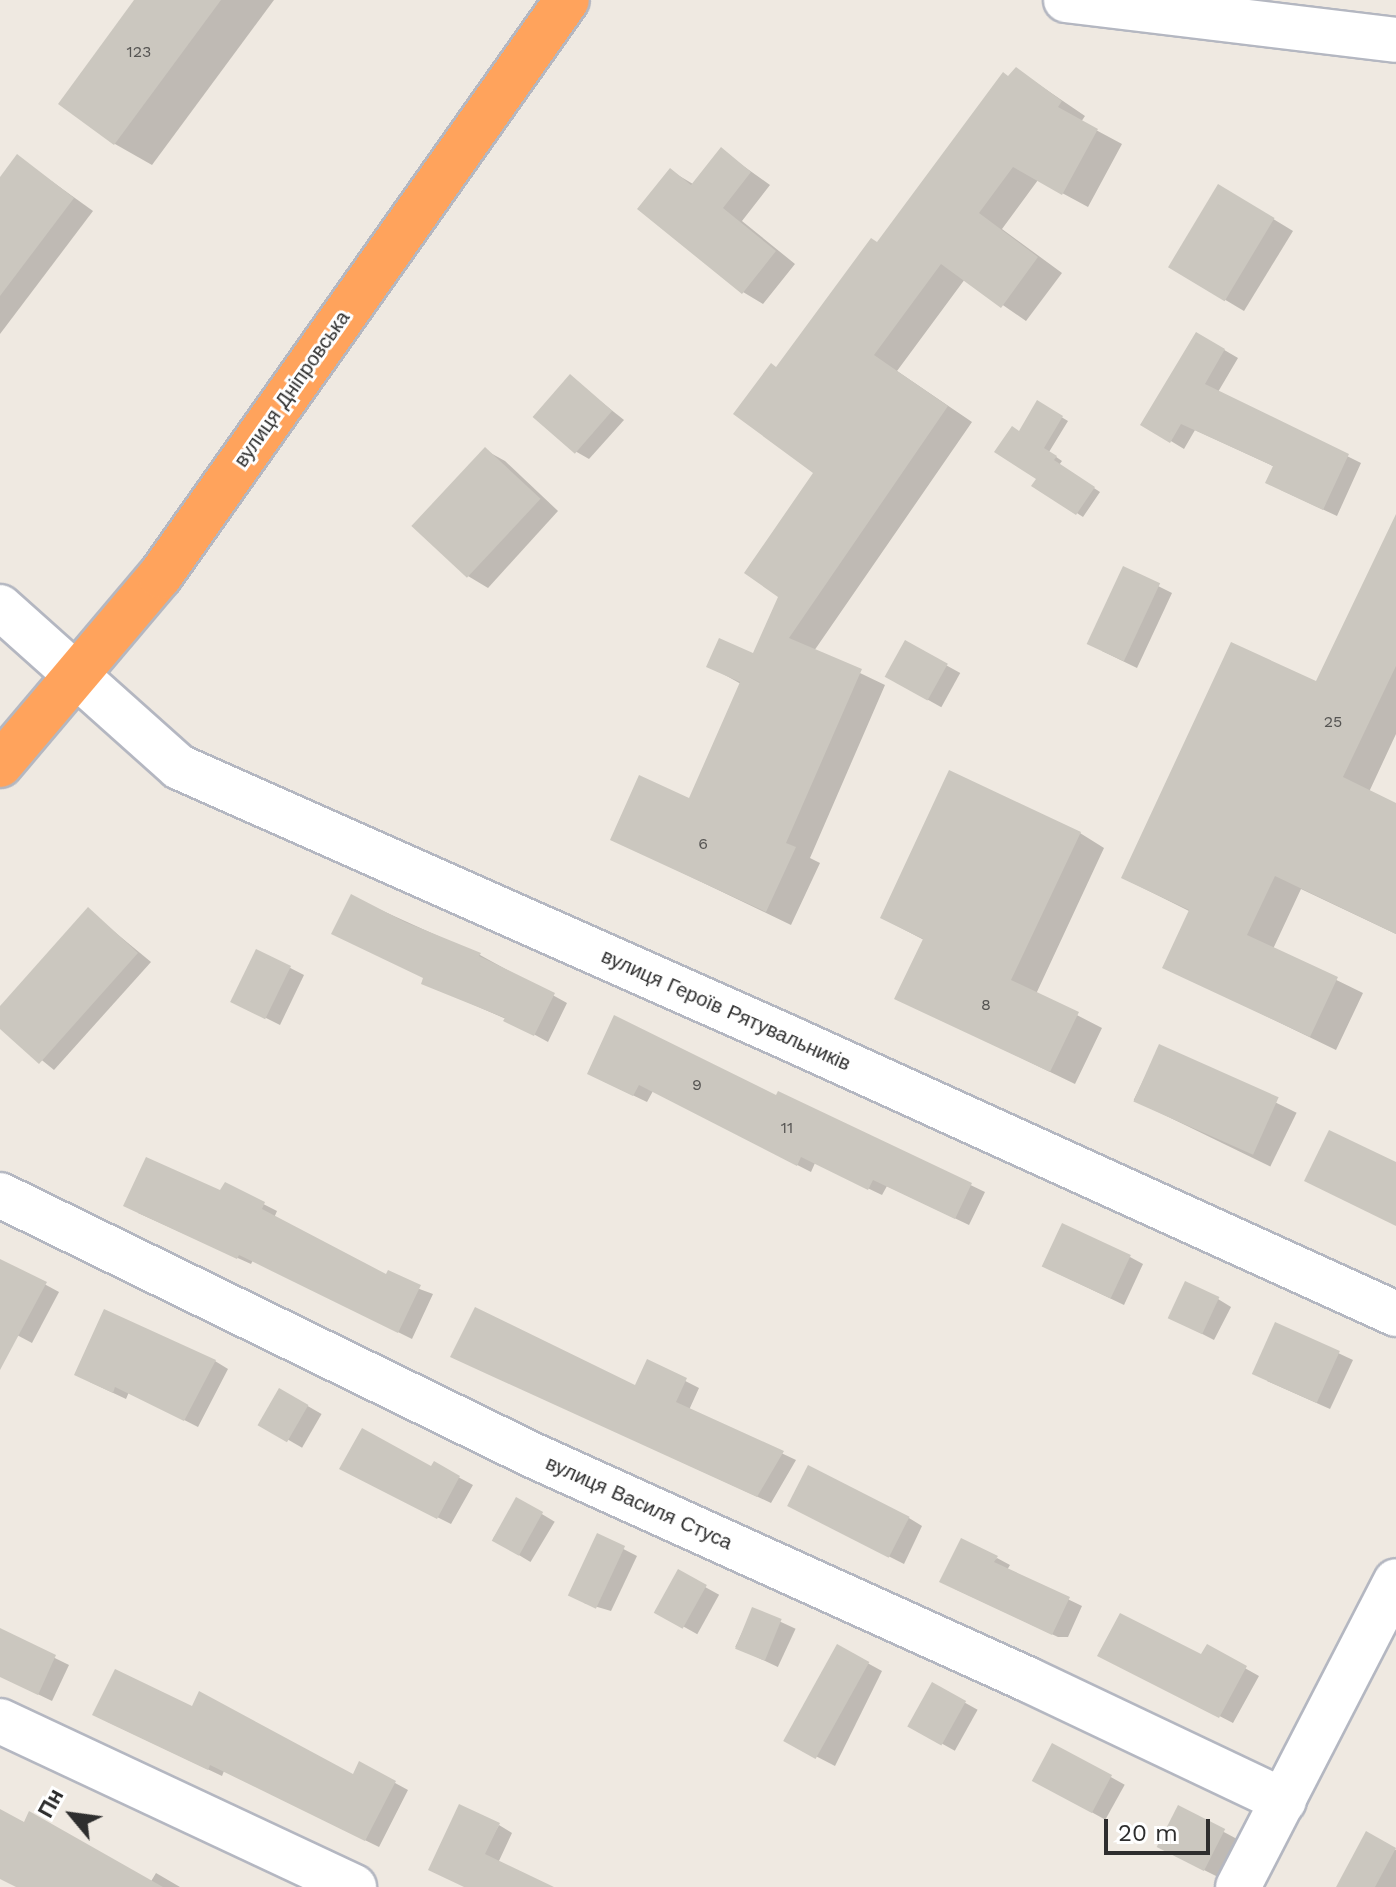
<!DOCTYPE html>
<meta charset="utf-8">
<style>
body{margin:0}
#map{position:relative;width:1396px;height:1887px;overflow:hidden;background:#efe9e1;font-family:"Work Sans",sans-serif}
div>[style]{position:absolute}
.shadow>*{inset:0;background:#0003;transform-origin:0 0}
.building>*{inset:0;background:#cbc7bf;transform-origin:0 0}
.roads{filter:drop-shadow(2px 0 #b4b7c1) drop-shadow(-2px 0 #b4b7c1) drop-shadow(0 2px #b4b7c1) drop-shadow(0 -2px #b4b7c1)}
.minor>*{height:44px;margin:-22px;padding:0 22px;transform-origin:22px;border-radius:22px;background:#fff}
.highway>*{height:44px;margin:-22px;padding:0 22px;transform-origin:22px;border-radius:22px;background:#ffa35c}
span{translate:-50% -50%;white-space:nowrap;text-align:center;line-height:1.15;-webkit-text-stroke:6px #fff;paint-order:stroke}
.number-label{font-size:16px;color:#555452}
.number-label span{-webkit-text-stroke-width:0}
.street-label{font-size:20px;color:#2e2e2e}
.north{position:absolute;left:32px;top:1775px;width:80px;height:80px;-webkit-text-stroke:6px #fff;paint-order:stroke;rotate:299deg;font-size:22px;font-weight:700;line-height:32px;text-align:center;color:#2e2e2e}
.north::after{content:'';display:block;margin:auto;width:28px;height:36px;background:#2e2e2e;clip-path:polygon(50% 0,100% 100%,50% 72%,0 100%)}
.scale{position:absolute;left:1104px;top:1819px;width:106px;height:36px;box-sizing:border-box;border:4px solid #2e2e2e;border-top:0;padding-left:10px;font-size:24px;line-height:28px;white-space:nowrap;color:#2e2e2e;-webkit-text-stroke:6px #fff;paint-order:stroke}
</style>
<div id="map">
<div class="shadow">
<div style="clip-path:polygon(137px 0,274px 0,152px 165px,115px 144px,61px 103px)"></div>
<div style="clip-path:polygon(1016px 69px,1085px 116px,1081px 122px,1122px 144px,1088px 207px,1038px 180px,1002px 229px,1062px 273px,1026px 321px,965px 279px,897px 371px,972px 422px,814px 651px,885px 685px,810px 858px,820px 863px,791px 925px,612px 839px,690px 801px,741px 684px,709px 666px,754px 655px,781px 596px,815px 473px,777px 369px)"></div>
<div style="clip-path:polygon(721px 150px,770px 185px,742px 221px,795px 264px,763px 304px,743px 292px,671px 171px,693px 184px)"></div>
<div style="clip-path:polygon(18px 157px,93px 211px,0 334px,0 180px)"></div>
<div style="clip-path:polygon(1239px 198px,1293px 231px,1244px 311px,1170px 267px)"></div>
<div style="clip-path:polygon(1197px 334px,1238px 358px,1218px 392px,1361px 463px,1337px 516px,1281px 490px,1275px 467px,1195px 430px,1184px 449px,1143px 424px)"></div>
<div style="clip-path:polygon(570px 377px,624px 420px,589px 459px,575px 451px)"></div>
<div style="clip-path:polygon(1038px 403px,1068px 421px,1049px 452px,1062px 461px,1059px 465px,1100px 492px,1083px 517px,1034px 485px,1039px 478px)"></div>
<div style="clip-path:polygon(485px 450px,505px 461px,558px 511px,488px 588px,468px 576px)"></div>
<div style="clip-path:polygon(1396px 519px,1396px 734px,1369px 792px,1396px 805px,1396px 934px,1301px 889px,1273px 949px,1363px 993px,1336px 1050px,1165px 967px,1191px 912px,1123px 878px,1317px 684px)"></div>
<div style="clip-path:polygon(1124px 569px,1172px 593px,1137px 668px,1102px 651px)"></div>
<div style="left:906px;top:643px;width:62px;height:39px;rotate:29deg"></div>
<div style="clip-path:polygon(1080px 833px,1104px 848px,1036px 994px,1102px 1028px,1075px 1084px,897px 998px,924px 940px,882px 918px)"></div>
<div style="clip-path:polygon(352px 897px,480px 955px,567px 1003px,548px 1042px,506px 1019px,424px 983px,425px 978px)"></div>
<div style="clip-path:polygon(88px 910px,151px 962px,54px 1070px,0 1026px,0 1009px)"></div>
<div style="clip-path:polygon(257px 951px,304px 975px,280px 1025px,246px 1008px)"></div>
<div style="left:1160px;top:1046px;width:152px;height:60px;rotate:26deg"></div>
<div style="clip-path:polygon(603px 1081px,777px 1098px,779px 1093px,985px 1192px,969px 1225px,887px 1186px,882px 1195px,815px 1163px,811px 1172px,653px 1091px,647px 1102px)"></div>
<div style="clip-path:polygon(226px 1185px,277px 1211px,274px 1218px,387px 1277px,433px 1294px,412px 1339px,253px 1260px,251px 1264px,138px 1213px,221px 1193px)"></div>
<div style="clip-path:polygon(1130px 1257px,1143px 1264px,1124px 1305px,1057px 1273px)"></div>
<div style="clip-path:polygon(0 1260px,59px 1292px,32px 1343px,0 1326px)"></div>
<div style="clip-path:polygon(1218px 1299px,1231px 1307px,1214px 1340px,1183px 1324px)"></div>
<div style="clip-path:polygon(1276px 1324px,1353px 1360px,1330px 1409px,1267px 1381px)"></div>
<div style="clip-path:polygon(215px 1361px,228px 1369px,198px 1427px,129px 1392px,126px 1399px,90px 1382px)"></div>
<div style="clip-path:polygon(648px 1362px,699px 1388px,689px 1410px,796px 1460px,771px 1503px,466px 1363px,636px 1388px)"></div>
<div style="left:280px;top:1390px;width:48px;height:39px;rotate:30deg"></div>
<div style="clip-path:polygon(434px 1464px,473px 1485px,451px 1524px,355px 1476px,432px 1469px)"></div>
<div style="left:517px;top:1499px;width:44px;height:47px;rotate:31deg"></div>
<div style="clip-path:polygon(807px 1515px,909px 1518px,922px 1526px,904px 1564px)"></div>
<div style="clip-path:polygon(598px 1536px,637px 1556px,611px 1611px,584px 1603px)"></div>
<div style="clip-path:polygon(997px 1558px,1010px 1565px,1007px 1570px,1082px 1606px,1068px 1637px,1058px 1637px,955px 1589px)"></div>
<div style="left:678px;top:1572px;width:47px;height:45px;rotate:29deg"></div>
<div style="left:753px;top:1609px;width:47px;height:42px;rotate:25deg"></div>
<div style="clip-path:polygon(0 1631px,69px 1665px,52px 1701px,0 1676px)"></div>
<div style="clip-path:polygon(838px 1647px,882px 1671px,835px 1766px,804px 1750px)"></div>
<div style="clip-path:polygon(1207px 1647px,1259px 1676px,1233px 1723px,1111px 1660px,1202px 1657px)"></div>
<div style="left:933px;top:1685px;width:51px;height:47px;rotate:29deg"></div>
<div style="clip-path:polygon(193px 1709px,354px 1777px,360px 1764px,408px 1790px,379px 1847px,224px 1771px,222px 1776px,108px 1722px)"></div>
<div style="left:1053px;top:1745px;width:82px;height:40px;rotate:29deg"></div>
<div style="clip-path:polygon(1179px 1808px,1237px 1839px,1218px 1877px,1172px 1854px)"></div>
<div style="clip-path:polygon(0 1811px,150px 1883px,156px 1873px,180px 1887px,19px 1887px,0 1878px)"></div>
<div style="clip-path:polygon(499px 1825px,512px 1833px,498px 1863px,549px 1887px,464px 1887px)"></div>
<div style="clip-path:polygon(1367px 1834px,1396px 1850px,1396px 1887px,1338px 1887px)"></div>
</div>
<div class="building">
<div style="clip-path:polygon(134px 0,221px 0,114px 145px,58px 104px)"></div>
<div style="clip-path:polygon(1016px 67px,1062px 101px,1058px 107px,1098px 129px,1062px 195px,1013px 167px,979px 213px,1038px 257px,1001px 308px,941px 264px,874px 355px,948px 406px,789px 638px,862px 669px,786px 843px,796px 847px,766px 912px,610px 840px,639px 775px,689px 798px,740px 682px,706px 667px,719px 638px,753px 653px,778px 597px,744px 573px,813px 473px,733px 414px,771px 363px,776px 367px,871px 238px,877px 242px,1003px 72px,1008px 76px)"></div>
<div style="clip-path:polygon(721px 147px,751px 172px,723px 208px,776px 251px,742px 294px,637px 209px,670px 168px,691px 185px)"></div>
<div style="clip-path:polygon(17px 154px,74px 198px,0 296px,0 177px)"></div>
<div style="left:1218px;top:184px;width:66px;height:97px;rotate:31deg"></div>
<div style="clip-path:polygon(1196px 332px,1225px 349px,1205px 384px,1349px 454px,1323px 510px,1265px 483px,1273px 466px,1181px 424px,1170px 443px,1140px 425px)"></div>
<div style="left:570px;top:374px;width:56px;height:57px;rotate:41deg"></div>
<div style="clip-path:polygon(1037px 400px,1063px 416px,1044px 448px,1057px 456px,1054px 460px,1095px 487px,1076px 515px,1031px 486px,1036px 479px,994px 452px,1012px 426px,1019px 431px)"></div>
<div style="left:485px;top:447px;width:76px;height:108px;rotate:43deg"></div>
<div style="clip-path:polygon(1396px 514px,1396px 666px,1343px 777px,1396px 803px,1396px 934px,1275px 876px,1247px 935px,1338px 977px,1310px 1037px,1162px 968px,1189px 910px,1121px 878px,1231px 642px,1316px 681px)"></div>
<div style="left:1123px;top:566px;width:41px;height:86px;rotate:25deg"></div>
<div style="left:905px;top:640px;width:49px;height:42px;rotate:29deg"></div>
<div style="clip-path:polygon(949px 770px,1081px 832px,1011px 980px,1079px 1012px,1050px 1072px,894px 999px,923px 939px,880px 918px)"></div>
<div style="clip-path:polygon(351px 894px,405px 922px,481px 953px,479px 956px,555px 993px,534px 1036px,503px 1021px,505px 1018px,421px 984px,423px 978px,331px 934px)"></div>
<div style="clip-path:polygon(88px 907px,138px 953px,39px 1064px,0 1029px,0 1006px)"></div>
<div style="left:256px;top:949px;width:39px;height:59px;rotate:26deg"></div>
<div style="clip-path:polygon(614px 1015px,776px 1095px,778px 1091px,972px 1183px,955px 1219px,873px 1180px,868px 1190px,801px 1157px,797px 1166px,639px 1085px,633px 1096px,587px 1074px)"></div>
<div style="left:1159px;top:1044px;width:131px;height:63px;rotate:24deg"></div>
<div style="clip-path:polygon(1329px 1130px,1396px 1162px,1396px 1226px,1304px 1181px)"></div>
<div style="clip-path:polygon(146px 1157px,220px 1190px,225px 1182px,265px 1202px,262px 1209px,386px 1274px,388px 1270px,421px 1285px,398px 1333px,239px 1255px,237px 1259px,123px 1206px)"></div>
<div style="left:1062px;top:1223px;width:76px;height:48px;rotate:25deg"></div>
<div style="clip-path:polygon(0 1259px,47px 1282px,0 1370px)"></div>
<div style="left:1185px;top:1281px;width:38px;height:41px;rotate:25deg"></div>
<div style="clip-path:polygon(475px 1307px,635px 1385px,647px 1359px,687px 1378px,676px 1402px,784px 1451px,757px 1497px,487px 1374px,450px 1357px)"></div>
<div style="clip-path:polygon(104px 1309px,216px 1360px,184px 1421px,115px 1387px,113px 1393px,74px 1375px)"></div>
<div style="left:1275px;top:1322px;width:71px;height:57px;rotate:24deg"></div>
<div style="left:279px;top:1388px;width:34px;height:43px;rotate:30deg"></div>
<div style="clip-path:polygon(362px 1428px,431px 1466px,434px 1461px,460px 1476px,437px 1519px,339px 1469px)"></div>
<div style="left:808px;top:1465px;width:114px;height:46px;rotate:27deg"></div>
<div style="left:516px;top:1497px;width:31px;height:50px;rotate:29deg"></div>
<div style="left:597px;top:1533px;width:31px;height:69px;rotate:25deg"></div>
<div style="clip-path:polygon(961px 1538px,998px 1556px,994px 1562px,1070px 1597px,1052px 1635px,939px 1582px)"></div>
<div style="left:678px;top:1569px;width:33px;height:50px;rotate:29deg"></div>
<div style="left:752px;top:1607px;width:32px;height:45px;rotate:22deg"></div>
<div style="clip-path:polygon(1120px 1613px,1201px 1654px,1207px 1644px,1247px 1666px,1219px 1718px,1097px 1656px)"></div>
<div style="clip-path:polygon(0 1628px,56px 1655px,38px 1695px,0 1677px)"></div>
<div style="left:837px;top:1644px;width:37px;height:111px;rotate:29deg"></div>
<div style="clip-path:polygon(115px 1669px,192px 1706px,199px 1691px,353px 1774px,359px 1761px,396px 1781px,365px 1841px,210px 1765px,208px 1770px,92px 1715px)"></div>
<div style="left:932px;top:1682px;width:39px;height:51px;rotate:29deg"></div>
<div style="left:1052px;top:1743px;width:68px;height:43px;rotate:28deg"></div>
<div style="clip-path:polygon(459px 1804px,500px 1823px,485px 1854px,554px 1887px,464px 1887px,428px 1870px)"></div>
<div style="left:1178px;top:1805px;width:53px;height:47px;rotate:27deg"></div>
<div style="clip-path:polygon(0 1809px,24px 1822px,29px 1811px,163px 1887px,16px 1887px,0 1879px)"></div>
<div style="clip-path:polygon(1366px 1831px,1396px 1848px,1375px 1887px,1336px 1887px)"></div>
</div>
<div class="roads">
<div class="minor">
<div style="left:1066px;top:0;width:332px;rotate:6.9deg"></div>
<div style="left:0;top:607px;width:240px;rotate:41.8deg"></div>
<div style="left:179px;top:767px;width:667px;rotate:23.95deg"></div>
<div style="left:789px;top:1038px;width:667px;rotate:24.45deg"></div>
<div style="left:0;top:1195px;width:590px;rotate:26.04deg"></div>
<div style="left:530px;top:1454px;width:548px;rotate:24.37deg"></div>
<div style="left:1029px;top:1680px;width:282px;rotate:25.4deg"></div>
<div style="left:0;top:1721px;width:391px;rotate:25.1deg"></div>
<div style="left:1238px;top:1887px;width:344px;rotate:-62.7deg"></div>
</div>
<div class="highway">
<div style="left:0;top:765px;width:248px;rotate:-49.8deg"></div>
<div style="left:160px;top:576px;width:705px;rotate:-54.76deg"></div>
</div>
</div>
<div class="number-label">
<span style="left:139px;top:52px">123</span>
<span style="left:1333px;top:722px">25</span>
<span style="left:703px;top:844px">6</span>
<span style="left:986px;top:1005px">8</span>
<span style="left:697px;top:1085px">9</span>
<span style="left:787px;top:1128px">11</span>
</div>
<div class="street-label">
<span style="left:292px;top:389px;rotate:-55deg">вулиця Дніпровська</span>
<span style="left:726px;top:1010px;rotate:24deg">вулиця Героїв Рятувальників</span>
<span style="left:639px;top:1503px;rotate:24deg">вулиця Василя Стуса</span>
</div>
<div class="north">Пн</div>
<div class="scale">20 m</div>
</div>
